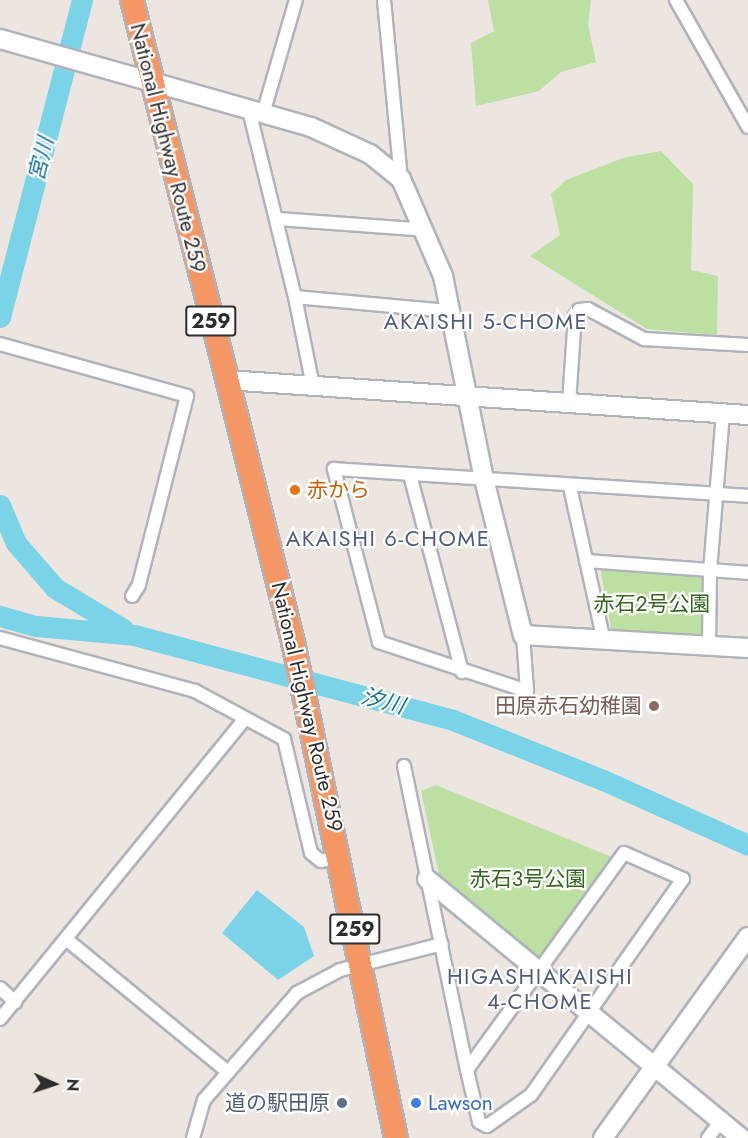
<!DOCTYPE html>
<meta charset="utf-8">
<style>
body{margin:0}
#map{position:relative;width:748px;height:1138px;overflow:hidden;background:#ede6e0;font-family:Jost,"Noto Sans JP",sans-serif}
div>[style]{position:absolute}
.green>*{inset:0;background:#bbe0a1}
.water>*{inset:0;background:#7bd3e7}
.river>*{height:21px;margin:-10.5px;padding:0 10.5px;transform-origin:10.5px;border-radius:10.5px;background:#7bd3e7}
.roads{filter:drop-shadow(2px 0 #b0b3bc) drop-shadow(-2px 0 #b0b3bc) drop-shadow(0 2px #b0b3bc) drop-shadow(0 -2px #b0b3bc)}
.street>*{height:12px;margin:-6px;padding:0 6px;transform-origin:6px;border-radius:6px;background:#fff}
.secondary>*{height:18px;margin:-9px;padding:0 9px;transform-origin:9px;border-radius:9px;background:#fff}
.highway>*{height:22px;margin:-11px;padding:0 11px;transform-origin:11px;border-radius:11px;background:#f49764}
.dots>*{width:16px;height:16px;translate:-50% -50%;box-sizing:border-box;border:3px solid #fff;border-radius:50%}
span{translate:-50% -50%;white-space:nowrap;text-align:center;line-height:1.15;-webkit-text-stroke:4.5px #fff;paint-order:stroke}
.shield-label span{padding:2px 4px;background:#fff;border:2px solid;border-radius:4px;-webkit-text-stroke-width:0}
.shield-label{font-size:20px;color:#2d2d2d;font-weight:700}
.street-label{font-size:21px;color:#2d2d2d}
.food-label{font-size:21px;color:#c56008}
.left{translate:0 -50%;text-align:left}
.park-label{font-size:21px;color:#346620}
.education-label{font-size:21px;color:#785e54}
.right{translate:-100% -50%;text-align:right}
.service-label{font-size:21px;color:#4e5e75}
.shop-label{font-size:21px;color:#366cbe}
.water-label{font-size:22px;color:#177597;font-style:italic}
.neighbourhood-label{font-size:22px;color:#4f5b7b;letter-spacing:1.5px}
.north{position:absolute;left:24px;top:1054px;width:60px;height:60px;-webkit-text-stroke:4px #fff;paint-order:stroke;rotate:93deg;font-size:16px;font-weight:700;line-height:24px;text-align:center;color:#2d2d2d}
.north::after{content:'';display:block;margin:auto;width:21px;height:27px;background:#2d2d2d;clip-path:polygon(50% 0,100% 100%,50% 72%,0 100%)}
</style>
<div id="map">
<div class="green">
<div style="clip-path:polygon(488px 0,591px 0,588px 25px,596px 62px,561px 72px,539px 91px,476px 106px,471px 43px,494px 31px)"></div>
<div style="clip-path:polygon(661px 151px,693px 184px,691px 270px,718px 276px,717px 335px,647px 329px,530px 256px,560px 235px,551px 194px,566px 180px,623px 158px)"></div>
<div style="clip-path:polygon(600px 567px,705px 576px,701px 641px,612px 633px)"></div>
<div style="clip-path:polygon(436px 785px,612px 857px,539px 958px,439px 874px,421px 791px)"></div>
</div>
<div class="water">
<div style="clip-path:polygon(257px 890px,304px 927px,314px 956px,278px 980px,222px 933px)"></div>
</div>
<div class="river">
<div style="left:0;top:317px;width:327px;rotate:-75.5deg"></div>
<div style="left:0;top:505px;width:41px;rotate:67.2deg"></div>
<div style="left:16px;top:543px;width:60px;rotate:49.1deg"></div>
<div style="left:55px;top:588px;width:79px;rotate:31.1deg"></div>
<div style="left:0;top:616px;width:37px;rotate:16deg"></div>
<div style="left:36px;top:626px;width:98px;rotate:5.2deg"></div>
<div style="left:134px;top:635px;width:330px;rotate:14.9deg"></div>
<div style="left:453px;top:720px;width:162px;rotate:21.8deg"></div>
<div style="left:603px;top:780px;width:159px;rotate:24.1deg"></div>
</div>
<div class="roads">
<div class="street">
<div style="left:384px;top:0;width:180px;rotate:84.6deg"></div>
<div style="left:676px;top:0;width:146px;rotate:60.4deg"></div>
<div style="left:249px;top:110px;width:193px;rotate:76.2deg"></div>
<div style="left:295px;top:297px;width:91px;rotate:78.6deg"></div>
<div style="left:263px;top:114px;width:119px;rotate:-73.9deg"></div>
<div style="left:277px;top:219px;width:149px;rotate:4.2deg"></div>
<div style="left:295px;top:297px;width:156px;rotate:5.2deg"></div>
<div style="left:0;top:344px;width:194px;rotate:15.5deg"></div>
<div style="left:187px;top:396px;width:195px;rotate:104.3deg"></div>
<div style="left:139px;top:585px;width:13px;rotate:122deg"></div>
<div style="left:569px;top:403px;width:87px;rotate:-86.1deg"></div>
<div style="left:575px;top:316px;width:7px;rotate:-56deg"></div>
<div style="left:579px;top:310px;width:9px;rotate:-6deg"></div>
<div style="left:588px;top:309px;width:64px;rotate:28.2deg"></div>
<div style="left:644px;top:339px;width:104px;rotate:3.3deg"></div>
<div style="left:410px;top:475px;width:204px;rotate:75.2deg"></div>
<div style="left:570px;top:487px;width:158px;rotate:77.6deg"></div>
<div style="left:586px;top:561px;width:162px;rotate:4.2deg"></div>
<div style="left:523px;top:635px;width:56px;rotate:85.9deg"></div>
<div style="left:527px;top:691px;width:156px;rotate:-161.7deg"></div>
<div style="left:379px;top:642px;width:179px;rotate:-104.6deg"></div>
<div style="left:334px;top:469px;width:415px;rotate:3.7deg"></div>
<div style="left:0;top:638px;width:202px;rotate:15.2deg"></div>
<div style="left:195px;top:691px;width:101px;rotate:28.3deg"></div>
<div style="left:284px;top:739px;width:117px;rotate:76.7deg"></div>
<div style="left:311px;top:853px;width:13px;rotate:39deg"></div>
<div style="left:321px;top:861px;width:20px;rotate:-11deg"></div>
<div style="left:709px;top:646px;width:75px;rotate:-89.2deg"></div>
<div style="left:710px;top:571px;width:158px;rotate:-85.3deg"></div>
<div style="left:404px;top:766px;width:310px;rotate:78.3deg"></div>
<div style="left:467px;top:1070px;width:53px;rotate:77deg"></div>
<div style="left:479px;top:1122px;width:9px;rotate:27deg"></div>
<div style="left:487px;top:1126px;width:54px;rotate:-35.2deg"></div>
<div style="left:531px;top:1095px;width:264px;rotate:-54.9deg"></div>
<div style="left:683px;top:879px;width:64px;rotate:-156.2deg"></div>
<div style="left:624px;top:853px;width:268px;rotate:125.9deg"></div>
<div style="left:66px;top:939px;width:210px;rotate:39.4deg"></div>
<div style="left:0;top:988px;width:21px;rotate:43deg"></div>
<div style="left:0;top:1019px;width:387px;rotate:-50.8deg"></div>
<div style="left:193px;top:1138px;width:40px;rotate:-74deg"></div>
<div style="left:204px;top:1100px;width:142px;rotate:-49deg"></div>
<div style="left:297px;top:993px;width:49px;rotate:-28.1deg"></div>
<div style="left:340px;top:970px;width:105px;rotate:-14.3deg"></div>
<div style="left:708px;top:1138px;width:21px;rotate:-53deg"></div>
</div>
<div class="secondary">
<div style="left:0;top:39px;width:323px;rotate:15.8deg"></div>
<div style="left:311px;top:127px;width:65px;rotate:24.6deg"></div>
<div style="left:370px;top:154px;width:40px;rotate:39deg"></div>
<div style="left:401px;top:179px;width:106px;rotate:66.6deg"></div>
<div style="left:443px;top:276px;width:207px;rotate:78.6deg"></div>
<div style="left:484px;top:479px;width:161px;rotate:76deg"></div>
<div style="left:523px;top:635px;width:225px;rotate:3.3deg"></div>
<div style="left:226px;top:380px;width:523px;rotate:3.84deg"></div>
<div style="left:427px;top:879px;width:407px;rotate:39.5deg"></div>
<div style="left:603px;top:1138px;width:248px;rotate:-54.2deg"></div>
</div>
<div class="highway">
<div style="left:132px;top:0;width:662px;rotate:75.92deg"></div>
<div style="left:293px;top:642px;width:507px;rotate:78.27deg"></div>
</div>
</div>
<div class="dots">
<div style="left:295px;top:490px;background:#e8710a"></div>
<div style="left:654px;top:706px;background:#8d6e63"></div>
<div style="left:342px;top:1103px;background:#5c6f8a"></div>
<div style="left:416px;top:1103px;background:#3f7fe0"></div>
</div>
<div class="shield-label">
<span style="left:211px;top:321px">259</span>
<span style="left:355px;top:929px">259</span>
</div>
<div class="street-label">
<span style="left:168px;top:148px;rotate:76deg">National Highway Route 259</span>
<span style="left:307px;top:707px;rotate:77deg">National Highway Route 259</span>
</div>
<div class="food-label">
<span class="left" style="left:307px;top:490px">赤から</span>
</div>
<div class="park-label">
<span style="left:652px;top:604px">赤石2号公園</span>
<span style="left:528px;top:879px">赤石3号公園</span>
</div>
<div class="education-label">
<span class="right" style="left:642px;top:706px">田原赤石幼稚園</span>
</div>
<div class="service-label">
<span class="right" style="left:330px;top:1103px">道の駅田原</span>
</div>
<div class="shop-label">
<span class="left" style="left:428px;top:1103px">Lawson</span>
</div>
<div class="water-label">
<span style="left:41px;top:159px;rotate:-76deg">宮川</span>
<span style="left:383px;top:701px;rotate:15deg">汐川</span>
</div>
<div class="neighbourhood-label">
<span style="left:486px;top:322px">AKAISHI 5-CHOME</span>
<span style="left:388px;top:539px">AKAISHI 6-CHOME</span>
<span style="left:540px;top:989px">HIGASHIAKAISHI<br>4-CHOME</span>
</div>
<div class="north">N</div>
</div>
